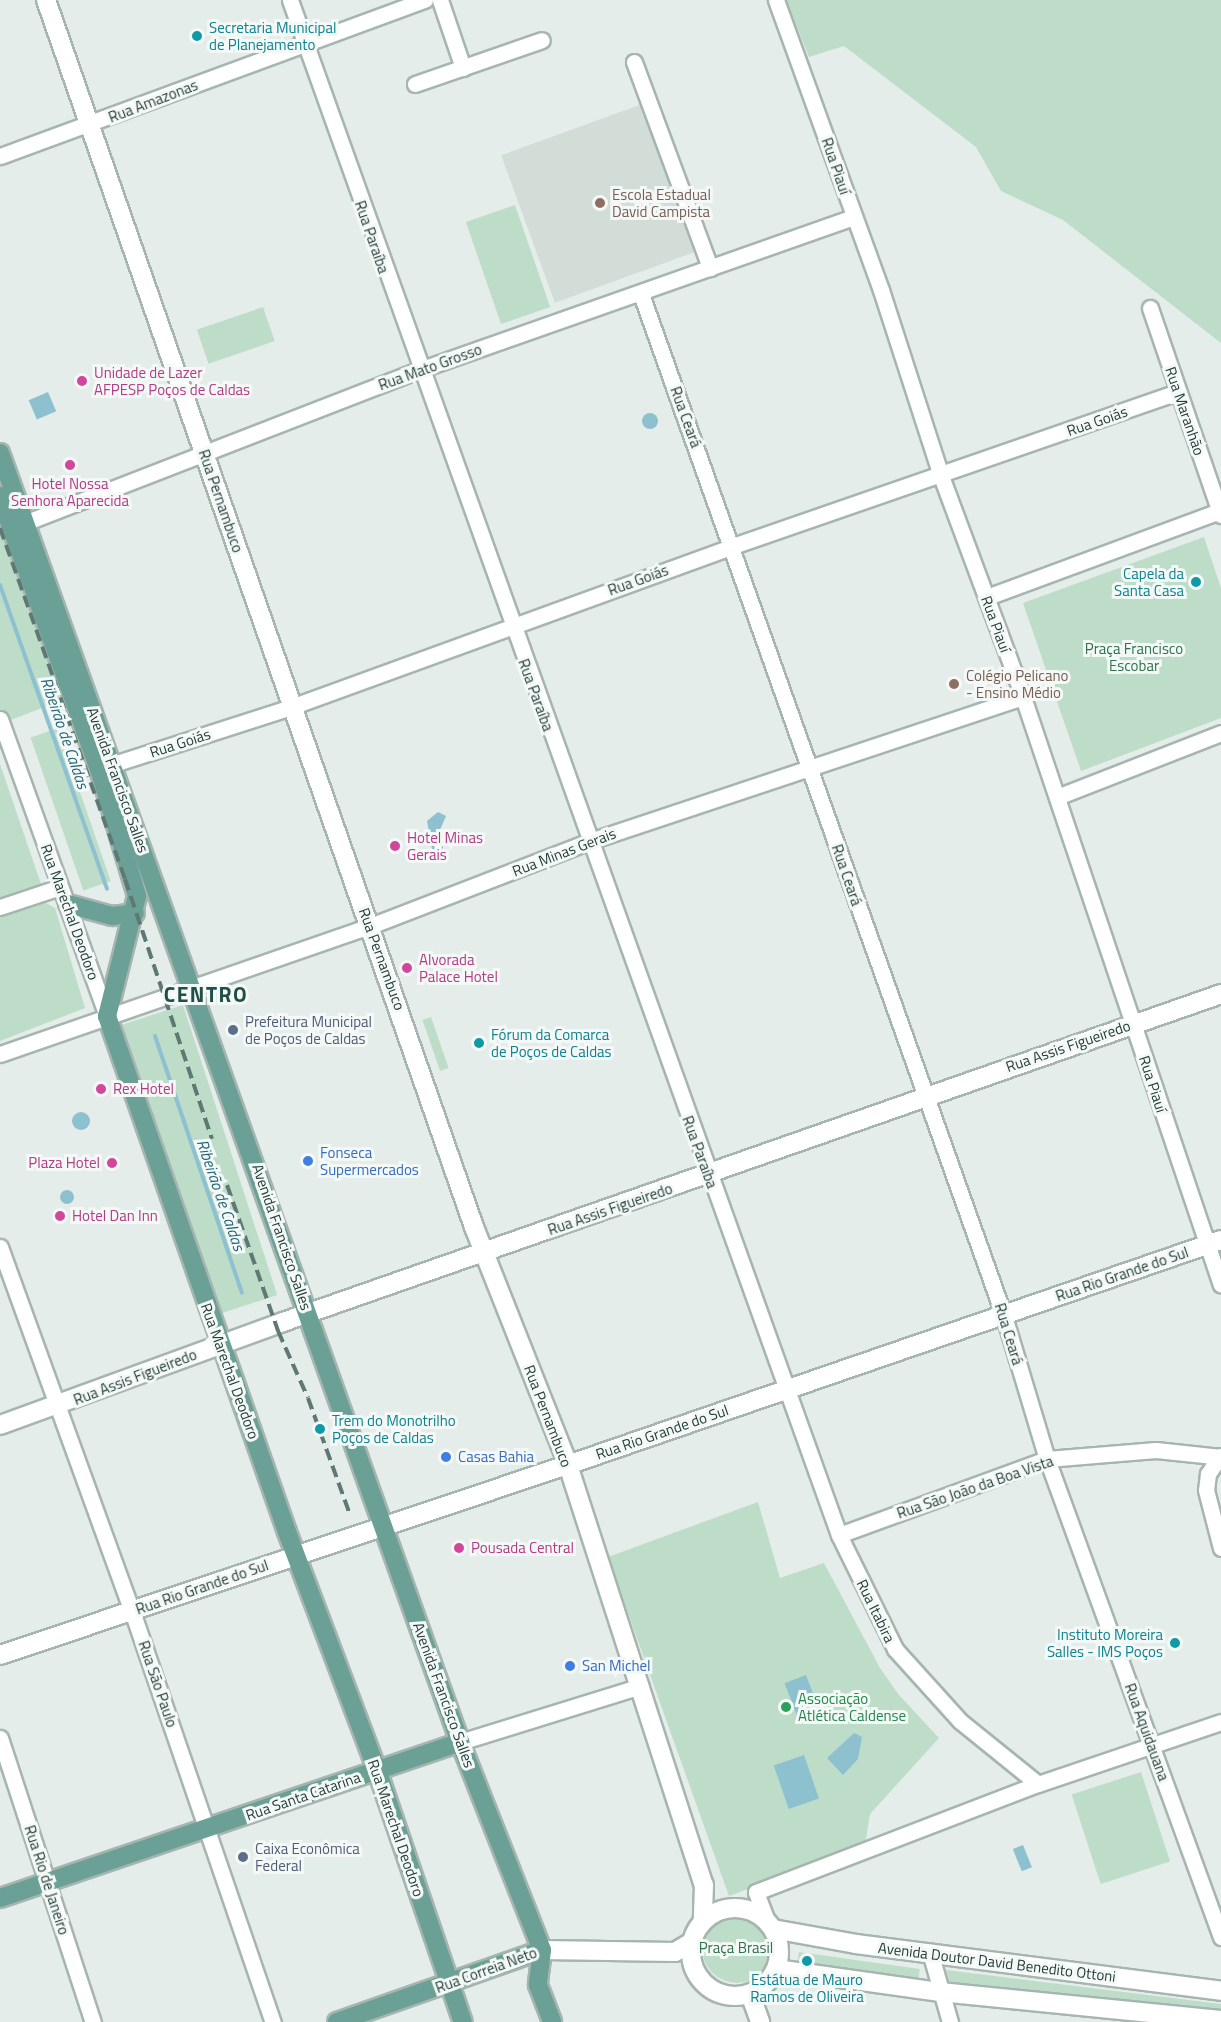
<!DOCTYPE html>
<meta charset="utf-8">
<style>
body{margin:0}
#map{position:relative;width:1221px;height:2022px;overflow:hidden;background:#e4ede9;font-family:"Titillium Web",sans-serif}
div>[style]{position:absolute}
.built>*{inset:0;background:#d2ddd8;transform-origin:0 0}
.green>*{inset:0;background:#beddc8;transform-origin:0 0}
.round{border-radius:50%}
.water>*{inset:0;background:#8ec1cf;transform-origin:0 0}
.stream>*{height:4px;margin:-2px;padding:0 2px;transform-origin:2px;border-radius:2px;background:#8ec1cf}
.roads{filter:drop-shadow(2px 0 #a7b5b0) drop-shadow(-2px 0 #a7b5b0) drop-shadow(0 2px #a7b5b0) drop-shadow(0 -2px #a7b5b0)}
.minor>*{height:15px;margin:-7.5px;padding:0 7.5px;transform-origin:7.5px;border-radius:7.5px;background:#fff}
.tertiary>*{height:18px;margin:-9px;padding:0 9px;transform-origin:9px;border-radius:9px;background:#fff}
.tertiary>.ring{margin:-9px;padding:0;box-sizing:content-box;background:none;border:18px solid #fff;border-radius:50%}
.primary>*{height:18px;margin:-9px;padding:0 9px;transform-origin:9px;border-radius:9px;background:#6aa096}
.rail>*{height:4px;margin-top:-2px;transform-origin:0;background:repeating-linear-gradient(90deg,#5e7974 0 12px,transparent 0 18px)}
.dots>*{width:16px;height:16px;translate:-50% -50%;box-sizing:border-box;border:3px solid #f4f9f7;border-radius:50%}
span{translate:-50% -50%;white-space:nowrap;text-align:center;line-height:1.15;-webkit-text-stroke:6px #f4f9f7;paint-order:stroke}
.culture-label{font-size:15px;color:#0d838f}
.left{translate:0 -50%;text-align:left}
.right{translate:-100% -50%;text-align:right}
.street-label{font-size:15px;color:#243e38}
.education-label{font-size:15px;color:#785e54}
.hotel-label{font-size:15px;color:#b23c85}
.park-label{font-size:15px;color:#2f734e}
.service-label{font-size:15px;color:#4e5e75}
.shop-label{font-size:15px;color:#366cbe}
.leisure-label{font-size:15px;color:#27864d}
.water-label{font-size:16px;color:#206378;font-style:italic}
.district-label{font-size:21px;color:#204f47;font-weight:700;letter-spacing:1.5px}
</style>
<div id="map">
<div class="built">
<div style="left:645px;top:103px;width:157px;height:153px;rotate:70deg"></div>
</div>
<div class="green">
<div style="clip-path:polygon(786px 0,1221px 0,1221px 343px,1063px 220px,1001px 191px,976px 147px,844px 46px,809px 57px)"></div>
<div style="left:515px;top:205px;width:108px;height:52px;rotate:71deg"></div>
<div style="left:263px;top:307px;width:36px;height:70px;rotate:71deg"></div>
<div style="clip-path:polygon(0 514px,66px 699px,0 724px)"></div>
<div style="clip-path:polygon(1204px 537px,1221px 588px,1221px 718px,1081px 771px,1023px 603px)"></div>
<div style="left:58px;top:728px;width:162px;height:29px;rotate:71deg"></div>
<div style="clip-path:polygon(0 764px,41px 884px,0 899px)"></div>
<div style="clip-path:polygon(40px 900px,55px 908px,85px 1008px,0 1041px,0 914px)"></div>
<div style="left:183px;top:1005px;width:305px;height:64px;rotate:72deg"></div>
<div style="left:431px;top:1017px;width:54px;height:9px;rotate:71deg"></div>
<div style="clip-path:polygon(758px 1502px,780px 1578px,824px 1563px,880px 1668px,899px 1695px,939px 1738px,870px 1814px,865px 1845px,729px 1896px,608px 1557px)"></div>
<div style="left:1141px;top:1772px;width:94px;height:73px;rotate:72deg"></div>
<div class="round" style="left:702px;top:1913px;width:70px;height:70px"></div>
<div style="left:799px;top:1952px;width:122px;height:13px;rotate:8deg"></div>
<div style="clip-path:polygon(946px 1970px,1221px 2004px,1221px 2015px,951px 1986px)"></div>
</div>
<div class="water">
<div style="left:48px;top:392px;width:21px;height:21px;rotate:67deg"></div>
<div class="round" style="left:642px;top:413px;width:16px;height:16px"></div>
<div style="clip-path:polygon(438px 812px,446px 816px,440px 830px,443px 848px,438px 853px,432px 849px,427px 821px)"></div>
<div class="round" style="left:72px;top:1112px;width:18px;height:18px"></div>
<div class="round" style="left:60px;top:1190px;width:14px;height:14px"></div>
<div style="left:806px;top:1675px;width:36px;height:23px;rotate:69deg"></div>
<div style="clip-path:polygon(854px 1733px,862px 1737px,858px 1759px,843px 1775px,827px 1758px)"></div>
<div style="left:804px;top:1755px;width:46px;height:32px;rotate:71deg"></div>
<div style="left:1023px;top:1845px;width:24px;height:11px;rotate:68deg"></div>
</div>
<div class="stream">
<div style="left:0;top:585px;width:322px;rotate:70.6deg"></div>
<div style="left:155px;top:1036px;width:271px;rotate:71.3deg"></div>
</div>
<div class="roads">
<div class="minor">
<div style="left:290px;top:0;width:1630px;rotate:70.32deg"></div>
<div style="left:839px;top:1535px;width:127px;rotate:63.8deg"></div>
<div style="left:895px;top:1649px;width:97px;rotate:47.9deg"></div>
<div style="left:960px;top:1721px;width:100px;rotate:38.9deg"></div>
<div style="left:440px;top:0;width:72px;rotate:71.3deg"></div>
<div style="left:776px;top:0;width:308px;rotate:70.1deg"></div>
<div style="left:881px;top:290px;width:195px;rotate:72.1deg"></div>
<div style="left:941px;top:476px;width:236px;rotate:69.6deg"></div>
<div style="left:1023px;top:697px;width:620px;rotate:71.39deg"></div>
<div style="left:634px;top:62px;width:220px;rotate:69.7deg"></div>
<div style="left:415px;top:84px;width:134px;rotate:-19.1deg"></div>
<div style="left:0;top:156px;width:453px;rotate:-20.2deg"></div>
<div style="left:641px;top:294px;width:1085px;rotate:70.45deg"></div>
<div style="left:1004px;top:1316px;width:149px;rotate:73.3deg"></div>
<div style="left:1047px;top:1459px;width:509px;rotate:70deg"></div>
<div style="left:1150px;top:308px;width:219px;rotate:71.1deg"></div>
<div style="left:14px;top:527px;width:434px;rotate:-21.2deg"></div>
<div style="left:419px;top:370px;width:461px;rotate:-19.4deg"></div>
<div style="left:987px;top:597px;width:248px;rotate:-20.3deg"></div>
<div style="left:0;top:719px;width:316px;rotate:70.2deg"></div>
<div style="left:101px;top:768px;width:200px;rotate:-17.8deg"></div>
<div style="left:291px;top:707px;width:470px;rotate:-20deg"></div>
<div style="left:733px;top:546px;width:471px;rotate:-19.1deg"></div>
<div style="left:1057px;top:797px;width:176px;rotate:-21.3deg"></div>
<div style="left:0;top:907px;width:63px;rotate:-18.4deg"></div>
<div style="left:0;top:1054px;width:392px;rotate:-19.1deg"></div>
<div style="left:370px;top:926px;width:236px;rotate:-21.1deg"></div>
<div style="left:590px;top:841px;width:456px;rotate:-18.4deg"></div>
<div style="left:0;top:1247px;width:387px;rotate:70.1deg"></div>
<div style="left:132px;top:1611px;width:435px;rotate:71.1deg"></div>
<div style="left:1220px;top:1456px;width:22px;rotate:124deg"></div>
<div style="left:1208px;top:1474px;width:16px;rotate:97deg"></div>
<div style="left:1206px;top:1490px;width:60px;rotate:75.5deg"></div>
<div style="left:839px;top:1535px;width:221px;rotate:-20.1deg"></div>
<div style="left:1047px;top:1459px;width:109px;rotate:-4.7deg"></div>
<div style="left:1156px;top:1450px;width:65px;rotate:6.1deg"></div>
<div style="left:0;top:1738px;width:299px;rotate:71.9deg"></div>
<div style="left:460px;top:1742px;width:189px;rotate:-17.2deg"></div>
<div style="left:767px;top:1921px;width:31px;rotate:-111deg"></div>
<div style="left:756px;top:1892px;width:302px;rotate:-21deg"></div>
<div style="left:1038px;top:1784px;width:193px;rotate:-18.7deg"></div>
<div style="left:930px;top:1952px;width:73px;rotate:74.1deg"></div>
</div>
<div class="tertiary">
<div style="left:46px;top:0;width:1300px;rotate:70.77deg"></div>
<div style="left:474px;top:1227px;width:256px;rotate:68.4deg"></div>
<div style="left:568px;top:1465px;width:441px;rotate:72.1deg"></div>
<div style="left:704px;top:1885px;width:36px;rotate:92deg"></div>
<div style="left:0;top:1425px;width:301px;rotate:-20deg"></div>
<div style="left:283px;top:1322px;width:994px;rotate:-19.27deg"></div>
<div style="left:0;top:1655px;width:617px;rotate:-18.52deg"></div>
<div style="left:585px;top:1459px;width:673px;rotate:-19deg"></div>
<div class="ring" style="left:691px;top:1908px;width:70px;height:70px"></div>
<div style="left:773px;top:1929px;width:84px;rotate:10.2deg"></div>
<div style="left:856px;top:1944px;width:368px;rotate:7.3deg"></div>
<div style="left:542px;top:1950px;width:133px;rotate:0.9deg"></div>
<div style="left:675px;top:1952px;width:21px;rotate:-31deg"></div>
<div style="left:776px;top:1969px;width:166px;rotate:8deg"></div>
<div style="left:940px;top:1992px;width:282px;rotate:5.7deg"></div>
<div style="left:750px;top:1994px;width:30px;rotate:70deg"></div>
</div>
<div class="primary">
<div style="left:0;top:453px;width:1369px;rotate:70.36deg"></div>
<div style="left:460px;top:1742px;width:224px;rotate:68.5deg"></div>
<div style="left:542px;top:1950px;width:35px;rotate:97deg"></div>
<div style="left:538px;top:1985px;width:40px;rotate:69deg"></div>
<div style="left:0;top:496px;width:290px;rotate:70.1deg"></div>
<div style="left:99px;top:769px;width:133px;rotate:73.3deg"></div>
<div style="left:137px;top:896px;width:124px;rotate:104deg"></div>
<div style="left:107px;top:1016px;width:546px;rotate:70.77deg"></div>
<div style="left:287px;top:1532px;width:254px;rotate:69.3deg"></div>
<div style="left:377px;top:1770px;width:266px;rotate:71.2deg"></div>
<div style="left:68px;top:904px;width:46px;rotate:15.3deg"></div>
<div style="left:112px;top:916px;width:23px;rotate:-7deg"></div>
<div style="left:0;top:1898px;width:486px;rotate:-18.7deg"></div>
<div style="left:337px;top:2022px;width:217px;rotate:-19.4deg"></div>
</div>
</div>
<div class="rail">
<div style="left:0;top:528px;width:373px;rotate:70.4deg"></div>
<div style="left:125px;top:879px;width:274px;rotate:71.5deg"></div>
<div style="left:227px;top:1185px;width:155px;rotate:70.7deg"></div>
<div style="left:278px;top:1331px;width:73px;rotate:65.9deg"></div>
<div style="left:308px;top:1398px;width:121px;rotate:70.2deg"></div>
</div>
<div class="dots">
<div style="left:197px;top:36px;background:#0f9aa8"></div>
<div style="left:600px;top:203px;background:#8d6e63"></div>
<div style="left:82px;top:381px;background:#d1479c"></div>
<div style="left:70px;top:465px;background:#d1479c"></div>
<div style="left:1196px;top:582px;background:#0f9aa8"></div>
<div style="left:954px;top:684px;background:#8d6e63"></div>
<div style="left:395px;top:846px;background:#d1479c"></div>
<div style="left:407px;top:968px;background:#d1479c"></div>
<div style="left:233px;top:1030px;background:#5c6f8a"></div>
<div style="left:479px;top:1043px;background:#0f9aa8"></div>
<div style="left:101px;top:1089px;background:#d1479c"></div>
<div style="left:308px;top:1161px;background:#3f7fe0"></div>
<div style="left:112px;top:1163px;background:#d1479c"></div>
<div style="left:60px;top:1216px;background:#d1479c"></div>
<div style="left:320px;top:1429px;background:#0f9aa8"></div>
<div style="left:446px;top:1457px;background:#3f7fe0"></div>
<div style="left:459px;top:1548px;background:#d1479c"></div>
<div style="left:1175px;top:1643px;background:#0f9aa8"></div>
<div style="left:570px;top:1666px;background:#3f7fe0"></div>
<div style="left:786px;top:1707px;background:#2e9e5b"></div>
<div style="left:243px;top:1857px;background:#5c6f8a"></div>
<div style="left:807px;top:1961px;background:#0f9aa8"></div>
</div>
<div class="culture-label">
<span class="left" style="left:209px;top:36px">Secretaria Municipal<br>de Planejamento</span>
<span class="right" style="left:1184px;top:582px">Capela da<br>Santa Casa</span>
<span class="left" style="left:491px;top:1043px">Fórum da Comarca<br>de Poços de Caldas</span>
<span class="left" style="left:332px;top:1429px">Trem do Monotrilho<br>Poços de Caldas</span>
<span class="right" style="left:1163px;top:1643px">Instituto Moreira<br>Salles - IMS Poços</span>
<span style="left:807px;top:1988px">Estátua de Mauro<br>Ramos de Oliveira</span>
</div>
<div class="street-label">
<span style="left:153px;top:101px;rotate:-21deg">Rua Amazonas</span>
<span style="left:836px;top:166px;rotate:71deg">Rua Piauí</span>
<span style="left:372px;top:237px;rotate:71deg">Rua Paraíba</span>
<span style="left:430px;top:367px;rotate:-20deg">Rua Mato Grosso</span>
<span style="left:1185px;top:411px;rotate:71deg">Rua Maranhão</span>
<span style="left:686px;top:417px;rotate:70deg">Rua Ceará</span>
<span style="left:1097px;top:421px;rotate:-19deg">Rua Goiás</span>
<span style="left:221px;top:501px;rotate:71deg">Rua Pernambuco</span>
<span style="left:638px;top:580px;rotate:-20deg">Rua Goiás</span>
<span style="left:996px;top:624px;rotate:70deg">Rua Piauí</span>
<span style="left:536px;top:695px;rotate:70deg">Rua Paraíba</span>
<span style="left:180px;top:743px;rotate:-18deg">Rua Goiás</span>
<span style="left:118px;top:780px;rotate:70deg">Avenida Francisco Salles</span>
<span style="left:564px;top:852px;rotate:-21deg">Rua Minas Gerais</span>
<span style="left:847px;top:875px;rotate:71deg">Rua Ceará</span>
<span style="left:70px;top:912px;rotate:70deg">Rua Marechal Deodoro</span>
<span style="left:382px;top:959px;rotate:70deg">Rua Pernambuco</span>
<span style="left:1068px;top:1046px;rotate:-19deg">Rua Assis Figueiredo</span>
<span style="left:1153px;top:1084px;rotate:72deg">Rua Piauí</span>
<span style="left:700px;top:1152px;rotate:70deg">Rua Paraíba</span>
<span style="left:610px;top:1209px;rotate:-19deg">Rua Assis Figueiredo</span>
<span style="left:282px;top:1237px;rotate:71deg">Avenida Francisco Salles</span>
<span style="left:1122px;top:1274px;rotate:-19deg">Rua Rio Grande do Sul</span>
<span style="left:1009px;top:1334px;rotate:73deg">Rua Ceará</span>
<span style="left:230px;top:1371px;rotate:70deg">Rua Marechal Deodoro</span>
<span style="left:135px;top:1377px;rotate:-21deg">Rua Assis Figueiredo</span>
<span style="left:548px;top:1416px;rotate:69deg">Rua Pernambuco</span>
<span style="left:662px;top:1432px;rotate:-19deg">Rua Rio Grande do Sul</span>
<span style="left:975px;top:1487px;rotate:-19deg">Rua São João da Boa Vista</span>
<span style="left:202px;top:1587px;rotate:-19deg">Rua Rio Grande do Sul</span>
<span style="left:876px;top:1611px;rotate:64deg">Rua Itabira</span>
<span style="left:158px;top:1684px;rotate:71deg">Rua São Paulo</span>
<span style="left:444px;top:1695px;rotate:70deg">Avenida Francisco Salles</span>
<span style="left:1147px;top:1732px;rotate:70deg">Rua Aquidauana</span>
<span style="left:303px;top:1796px;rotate:-19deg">Rua Santa Catarina</span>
<span style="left:396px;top:1828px;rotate:71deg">Rua Marechal Deodoro</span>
<span style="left:47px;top:1880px;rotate:72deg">Rua Rio de Janeiro</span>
<span style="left:997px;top:1962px;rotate:7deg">Avenida Doutor David Benedito Ottoni</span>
<span style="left:486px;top:1970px;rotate:-20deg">Rua Correia Neto</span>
</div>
<div class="education-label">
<span class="left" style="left:612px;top:203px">Escola Estadual<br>David Campista</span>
<span class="left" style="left:966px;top:684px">Colégio Pelicano<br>- Ensino Médio</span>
</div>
<div class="hotel-label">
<span class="left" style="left:94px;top:381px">Unidade de Lazer<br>AFPESP Poços de Caldas</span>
<span style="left:70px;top:492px">Hotel Nossa<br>Senhora Aparecida</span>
<span class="left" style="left:407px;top:846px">Hotel Minas<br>Gerais</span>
<span class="left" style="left:419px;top:968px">Alvorada<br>Palace Hotel</span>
<span class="left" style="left:113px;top:1089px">Rex Hotel</span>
<span class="right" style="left:100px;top:1163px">Plaza Hotel</span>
<span class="left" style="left:72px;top:1216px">Hotel Dan Inn</span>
<span class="left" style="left:471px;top:1548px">Pousada Central</span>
</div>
<div class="park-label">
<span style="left:1134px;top:657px">Praça Francisco<br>Escobar</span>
<span style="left:736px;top:1948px">Praça Brasil</span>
</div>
<div class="service-label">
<span class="left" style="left:245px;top:1030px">Prefeitura Municipal<br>de Poços de Caldas</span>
<span class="left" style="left:255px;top:1857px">Caixa Econômica<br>Federal</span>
</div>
<div class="shop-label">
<span class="left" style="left:320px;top:1161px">Fonseca<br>Supermercados</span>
<span class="left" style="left:458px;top:1457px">Casas Bahia</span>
<span class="left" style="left:582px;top:1666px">San Michel</span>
</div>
<div class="leisure-label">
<span class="left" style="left:798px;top:1707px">Associação<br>Atlética Caldense</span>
</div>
<div class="water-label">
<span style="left:65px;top:733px;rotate:71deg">Ribeirão de Caldas</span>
<span style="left:221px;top:1195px;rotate:71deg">Ribeirão de Caldas</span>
</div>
<div class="district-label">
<span style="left:206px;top:994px">CENTRO</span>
</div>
</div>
